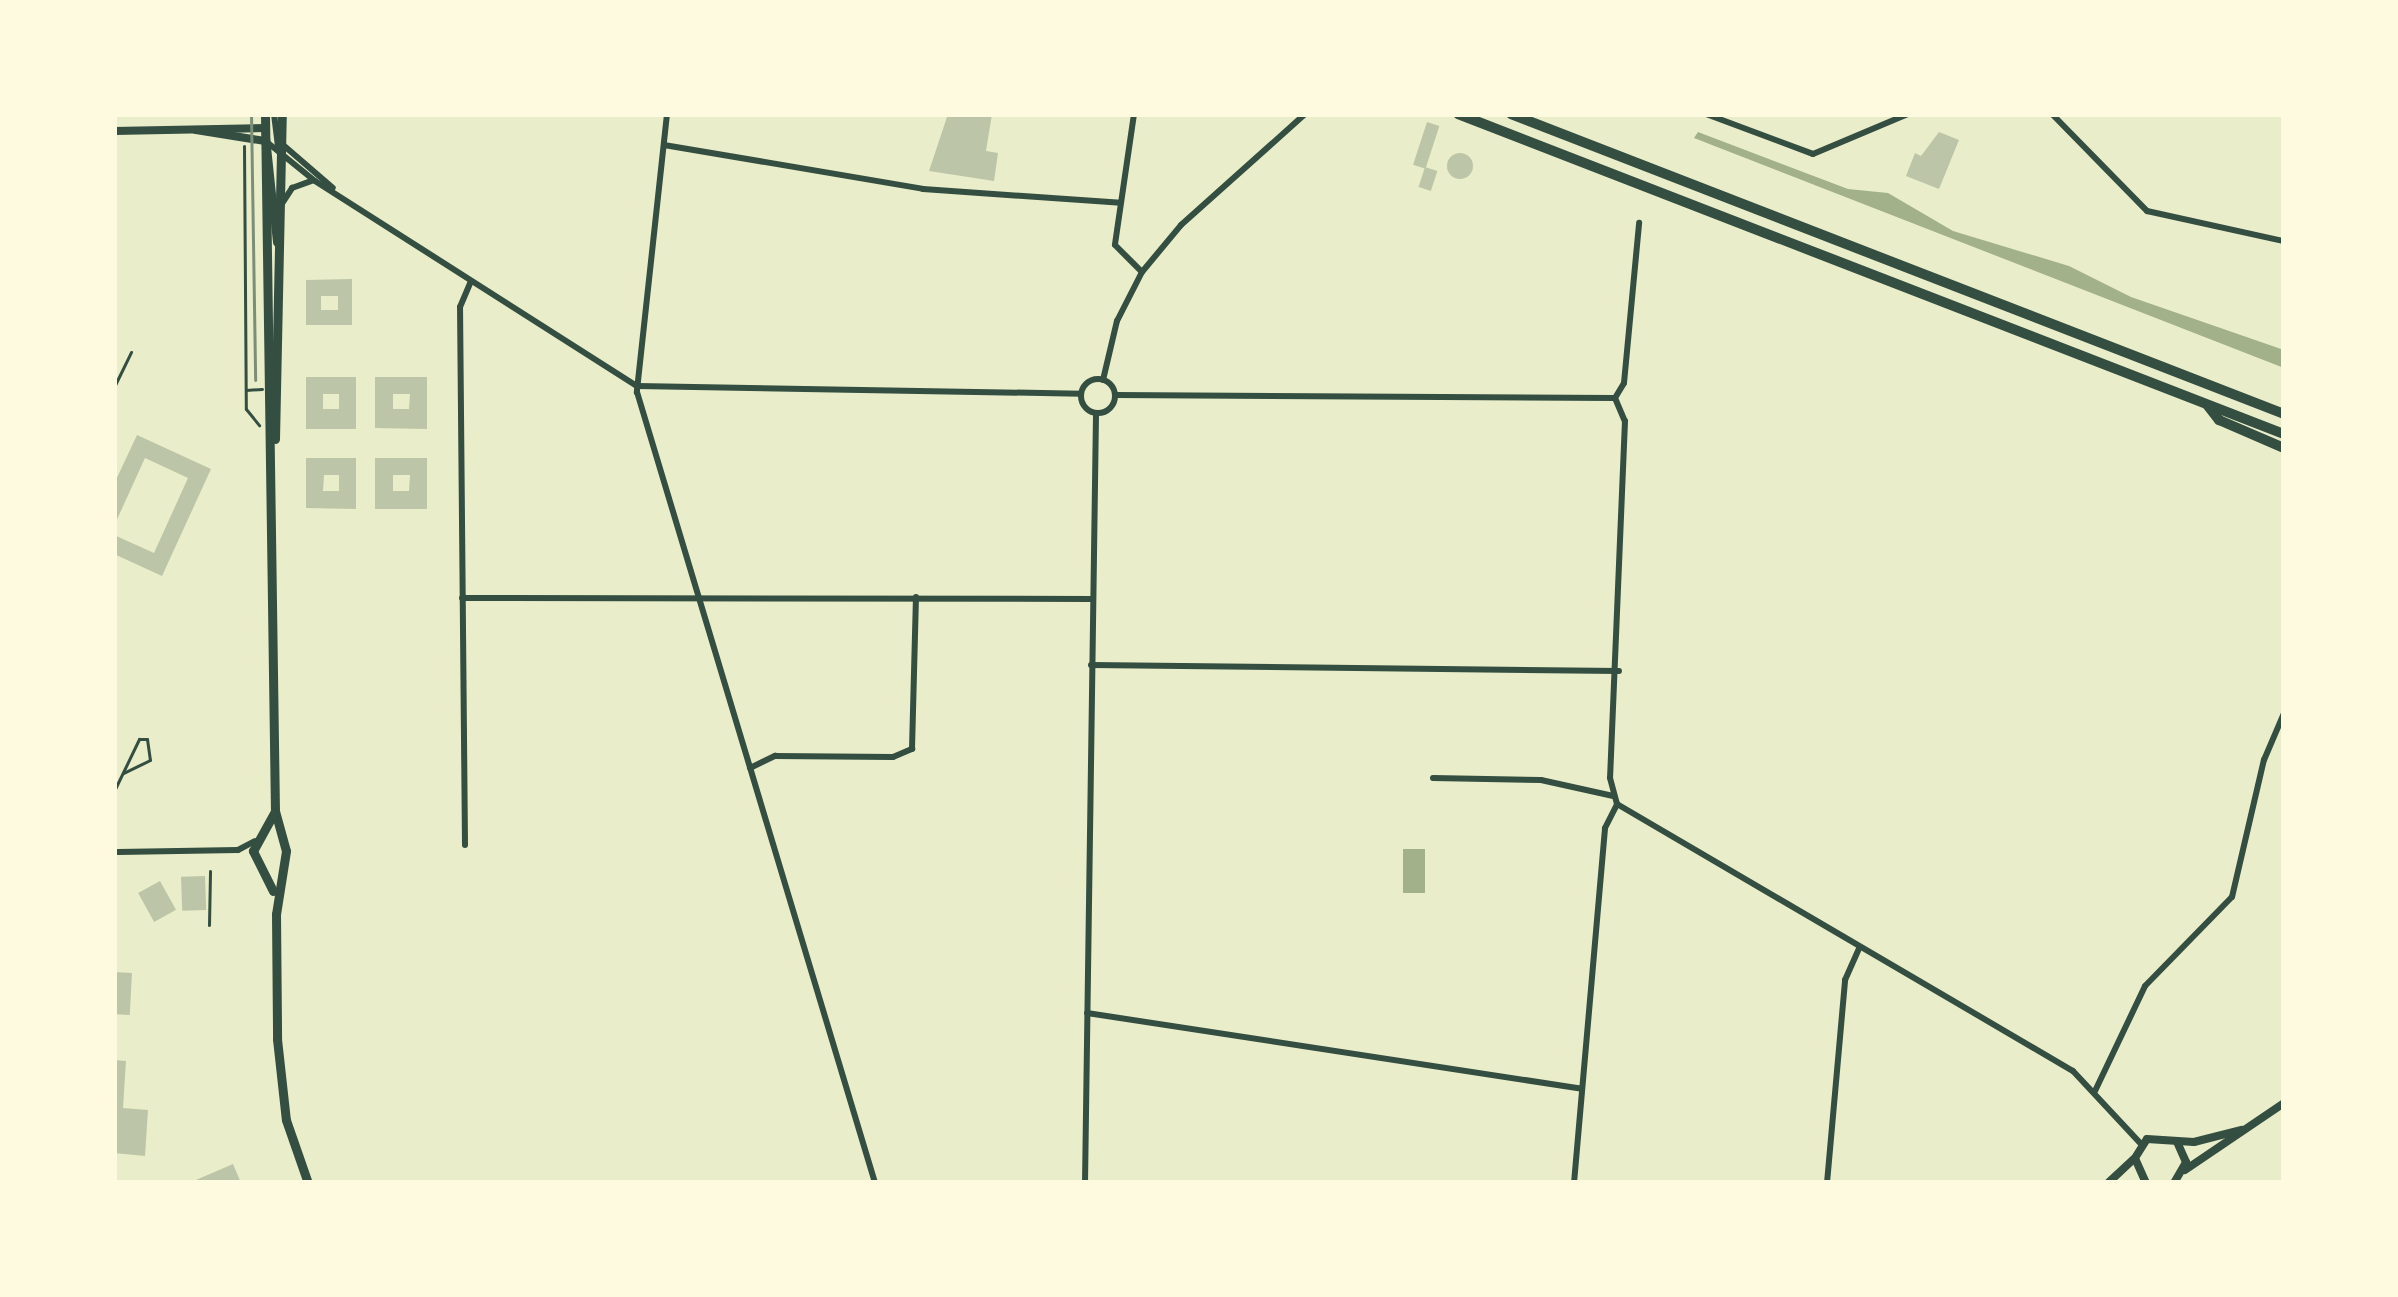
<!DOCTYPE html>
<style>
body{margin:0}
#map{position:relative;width:2398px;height:1297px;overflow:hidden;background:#e9edc9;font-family:"Source Sans 3",sans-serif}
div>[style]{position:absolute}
.water>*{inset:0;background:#a3b18a;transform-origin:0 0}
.building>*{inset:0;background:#bcc5a7;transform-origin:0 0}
.round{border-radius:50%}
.path>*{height:3px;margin:-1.5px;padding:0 1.5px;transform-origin:1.5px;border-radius:1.5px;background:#344e41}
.service>*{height:3px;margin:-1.5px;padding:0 1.5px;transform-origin:1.5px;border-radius:1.5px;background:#344e41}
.minor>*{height:6px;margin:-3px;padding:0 3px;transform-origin:3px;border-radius:3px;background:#344e41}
.tertiary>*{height:6px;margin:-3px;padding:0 3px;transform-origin:3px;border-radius:3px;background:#344e41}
.tertiary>.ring{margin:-3px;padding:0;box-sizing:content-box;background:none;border:6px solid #344e41;border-radius:50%}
.secondary>*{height:8px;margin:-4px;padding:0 4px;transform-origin:4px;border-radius:4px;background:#344e41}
.primary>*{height:9px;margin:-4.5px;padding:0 4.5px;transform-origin:4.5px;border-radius:4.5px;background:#344e41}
.motorway>*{height:10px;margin:-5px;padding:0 5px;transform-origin:5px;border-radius:5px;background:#344e41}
.tram>*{height:3px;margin:-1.5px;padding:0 1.5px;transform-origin:1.5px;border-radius:1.5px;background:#7c8e77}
span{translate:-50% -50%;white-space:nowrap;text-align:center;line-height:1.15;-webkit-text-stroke:9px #fefae0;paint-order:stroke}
.frame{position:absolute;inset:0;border:117px solid #fefae0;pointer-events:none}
</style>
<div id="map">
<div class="water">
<div style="clip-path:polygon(1698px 132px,1848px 189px,1888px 193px,1953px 231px,2069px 266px,2131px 297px,2284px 350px,2284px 368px,1694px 138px)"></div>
<div style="left:1425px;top:849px;width:44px;height:22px;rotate:90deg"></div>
</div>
<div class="building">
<div style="clip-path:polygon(948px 114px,992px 114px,986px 151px,998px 153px,994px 181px,929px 171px)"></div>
<div style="left:1427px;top:122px;width:13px;height:45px;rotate:18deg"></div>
<div style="clip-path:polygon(1939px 132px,1959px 140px,1939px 189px,1906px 176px,1915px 153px,1921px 156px)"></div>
<div class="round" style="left:1447px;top:153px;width:26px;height:26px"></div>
<div style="left:1425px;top:167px;width:13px;height:21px;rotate:18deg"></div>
<div style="clip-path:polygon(evenodd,352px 279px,352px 325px,306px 325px,306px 280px,352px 279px,321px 296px,338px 296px,338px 310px,321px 310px,321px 296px)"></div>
<div style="clip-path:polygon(evenodd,306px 377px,356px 377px,356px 429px,306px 429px,306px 377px,323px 394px,339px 394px,339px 409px,323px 409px,323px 394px)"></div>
<div style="clip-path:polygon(evenodd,375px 377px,427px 377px,427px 429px,375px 428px,375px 377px,393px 394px,410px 394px,409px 409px,393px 409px,393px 394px)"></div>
<div style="clip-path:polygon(137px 435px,211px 469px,162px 576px,114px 554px,114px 535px,154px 553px,188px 478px,145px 458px,114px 526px,114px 484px)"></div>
<div style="clip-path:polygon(evenodd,306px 458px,356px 458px,356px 509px,306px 508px,306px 458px,324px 475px,339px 475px,339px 491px,323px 491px,324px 475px)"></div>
<div style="clip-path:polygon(evenodd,375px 458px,427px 458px,427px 509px,375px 509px,375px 458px,393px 475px,410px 475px,409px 491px,393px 491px,393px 475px)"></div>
<div style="left:205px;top:876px;width:34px;height:24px;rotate:88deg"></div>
<div style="left:160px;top:881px;width:33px;height:25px;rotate:61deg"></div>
<div style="left:114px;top:972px;width:18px;height:42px;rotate:3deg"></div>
<div style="clip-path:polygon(114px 1060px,126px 1061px,123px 1108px,148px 1110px,145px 1156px,114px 1153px)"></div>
<div style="clip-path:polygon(233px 1164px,241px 1183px,189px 1183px)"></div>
</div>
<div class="path">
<div style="left:244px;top:146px;width:263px;rotate:89.6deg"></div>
<div style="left:246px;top:409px;width:21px;rotate:51deg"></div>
<div style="left:246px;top:390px;width:16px;rotate:-4deg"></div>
</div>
<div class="service">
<div style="left:114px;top:387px;width:39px;rotate:-64deg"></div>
<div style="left:114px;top:791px;width:58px;rotate:-64.3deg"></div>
<div style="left:139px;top:739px;width:8px"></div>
<div style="left:147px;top:739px;width:21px;rotate:82deg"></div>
<div style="left:150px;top:760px;width:30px;rotate:154deg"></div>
<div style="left:209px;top:925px;width:54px;rotate:-88.9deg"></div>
</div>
<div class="minor">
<div style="left:274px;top:114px;width:32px;rotate:83deg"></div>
<div style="left:667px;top:114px;width:280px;rotate:96.2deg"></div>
<div style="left:637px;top:392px;width:826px;rotate:73.25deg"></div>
<div style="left:1134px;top:114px;width:132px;rotate:98.3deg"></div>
<div style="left:1115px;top:245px;width:38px;rotate:45deg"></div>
<div style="left:1706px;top:114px;width:114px;rotate:20.5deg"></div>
<div style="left:1813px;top:154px;width:103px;rotate:-22.8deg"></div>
<div style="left:2052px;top:114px;width:136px;rotate:45.6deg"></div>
<div style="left:2147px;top:211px;width:140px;rotate:12.4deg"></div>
<div style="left:268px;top:143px;width:60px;rotate:39deg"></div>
<div style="left:315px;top:181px;width:382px;rotate:32.5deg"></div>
<div style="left:637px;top:386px;width:444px;rotate:1deg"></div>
<div style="left:282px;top:144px;width:67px;rotate:40.8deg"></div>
<div style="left:664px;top:145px;width:263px;rotate:9.6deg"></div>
<div style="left:923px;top:189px;width:198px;rotate:4deg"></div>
<div style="left:283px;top:202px;width:17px;rotate:-57deg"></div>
<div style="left:292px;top:188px;width:20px;rotate:-20deg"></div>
<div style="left:1115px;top:395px;width:500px;rotate:0.34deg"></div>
<div style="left:1615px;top:398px;width:25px;rotate:67deg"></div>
<div style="left:1625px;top:421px;width:357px;rotate:92.4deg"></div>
<div style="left:1610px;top:778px;width:27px;rotate:75deg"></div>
<div style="left:1615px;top:398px;width:17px;rotate:-59deg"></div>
<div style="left:1624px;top:383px;width:161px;rotate:-84.6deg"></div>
<div style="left:462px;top:598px;width:630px;rotate:0.09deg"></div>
<div style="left:1091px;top:665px;width:528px;rotate:0.65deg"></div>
<div style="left:750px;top:768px;width:28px;rotate:-26deg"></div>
<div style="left:775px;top:756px;width:118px;rotate:0.5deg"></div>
<div style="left:893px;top:757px;width:21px;rotate:-23deg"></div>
<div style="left:912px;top:749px;width:152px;rotate:-88.5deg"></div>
<div style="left:1433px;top:778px;width:108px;rotate:1.1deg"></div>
<div style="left:1541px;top:780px;width:74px;rotate:12.5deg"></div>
<div style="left:1617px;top:804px;width:528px;rotate:30.35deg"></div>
<div style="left:2073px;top:1071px;width:100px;rotate:47deg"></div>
<div style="left:114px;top:841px;width:22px;rotate:90deg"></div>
<div style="left:465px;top:845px;width:538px;rotate:-90.53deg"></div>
<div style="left:460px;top:307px;width:28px;rotate:-67deg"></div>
<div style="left:118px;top:852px;width:120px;rotate:-1deg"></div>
<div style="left:238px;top:850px;width:19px;rotate:-28deg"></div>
<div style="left:1087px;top:1013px;width:499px;rotate:8.7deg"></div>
<div style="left:2095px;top:1091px;width:116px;rotate:-64.5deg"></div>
<div style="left:2145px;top:986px;width:124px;rotate:-45.7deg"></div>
<div style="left:2232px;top:897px;width:141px;rotate:-76.9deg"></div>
<div style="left:2264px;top:760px;width:51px;rotate:-66.9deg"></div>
<div style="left:1574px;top:1183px;width:356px;rotate:-85deg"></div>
<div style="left:1605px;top:828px;width:27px;rotate:-63deg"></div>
<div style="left:1827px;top:1183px;width:204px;rotate:-84.9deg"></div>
<div style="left:1845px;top:980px;width:35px;rotate:-66deg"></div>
</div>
<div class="tertiary">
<div class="ring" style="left:1081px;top:379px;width:28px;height:28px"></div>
<div style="left:1103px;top:380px;width:61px;rotate:-76.7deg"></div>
<div style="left:1117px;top:321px;width:55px;rotate:-63deg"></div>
<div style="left:1142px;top:272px;width:61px;rotate:-50.3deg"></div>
<div style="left:1181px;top:225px;width:166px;rotate:-41.8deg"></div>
<div style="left:1085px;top:1183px;width:770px;rotate:-89.18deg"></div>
</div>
<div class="secondary">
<div style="left:265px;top:128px;width:115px;rotate:84deg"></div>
<div style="left:196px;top:130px;width:70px;rotate:9.1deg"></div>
<div style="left:114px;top:131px;width:151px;rotate:-1.1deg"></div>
<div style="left:2185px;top:1170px;width:120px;rotate:-34.1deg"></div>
<div style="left:2108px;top:1183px;width:35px;rotate:-43deg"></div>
<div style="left:2146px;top:1183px;width:27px;rotate:-114deg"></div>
<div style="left:2135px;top:1158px;width:22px;rotate:-58deg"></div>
<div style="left:2147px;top:1139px;width:47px;rotate:3.7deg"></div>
<div style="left:2194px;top:1142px;width:49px;rotate:-14.3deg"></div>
<div style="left:2174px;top:1183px;width:24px;rotate:-60deg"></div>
<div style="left:2186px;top:1162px;width:22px;rotate:-114deg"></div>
</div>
<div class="primary">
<div style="left:265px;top:114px;width:697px;rotate:89.18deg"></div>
<div style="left:275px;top:811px;width:41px;rotate:74.6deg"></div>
<div style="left:286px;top:851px;width:64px;rotate:99deg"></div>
<div style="left:276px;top:914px;width:125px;rotate:89.5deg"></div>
<div style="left:277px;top:1039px;width:81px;rotate:83.7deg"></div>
<div style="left:286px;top:1120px;width:67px;rotate:70.8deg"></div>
<div style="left:275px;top:439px;width:325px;rotate:-88.8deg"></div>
<div style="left:273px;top:891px;width:45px;rotate:-116.6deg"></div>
<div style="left:253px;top:851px;width:43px;rotate:-61.1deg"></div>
</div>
<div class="motorway">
<div style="left:1458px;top:114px;width:886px;rotate:21.18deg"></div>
<div style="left:1511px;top:114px;width:829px;rotate:21.21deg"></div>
<div style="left:2208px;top:406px;width:18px;rotate:52deg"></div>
<div style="left:2219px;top:420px;width:71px;rotate:23.3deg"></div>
</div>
<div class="tram">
<div style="left:251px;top:114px;width:266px;rotate:89.1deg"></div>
</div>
<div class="frame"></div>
</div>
